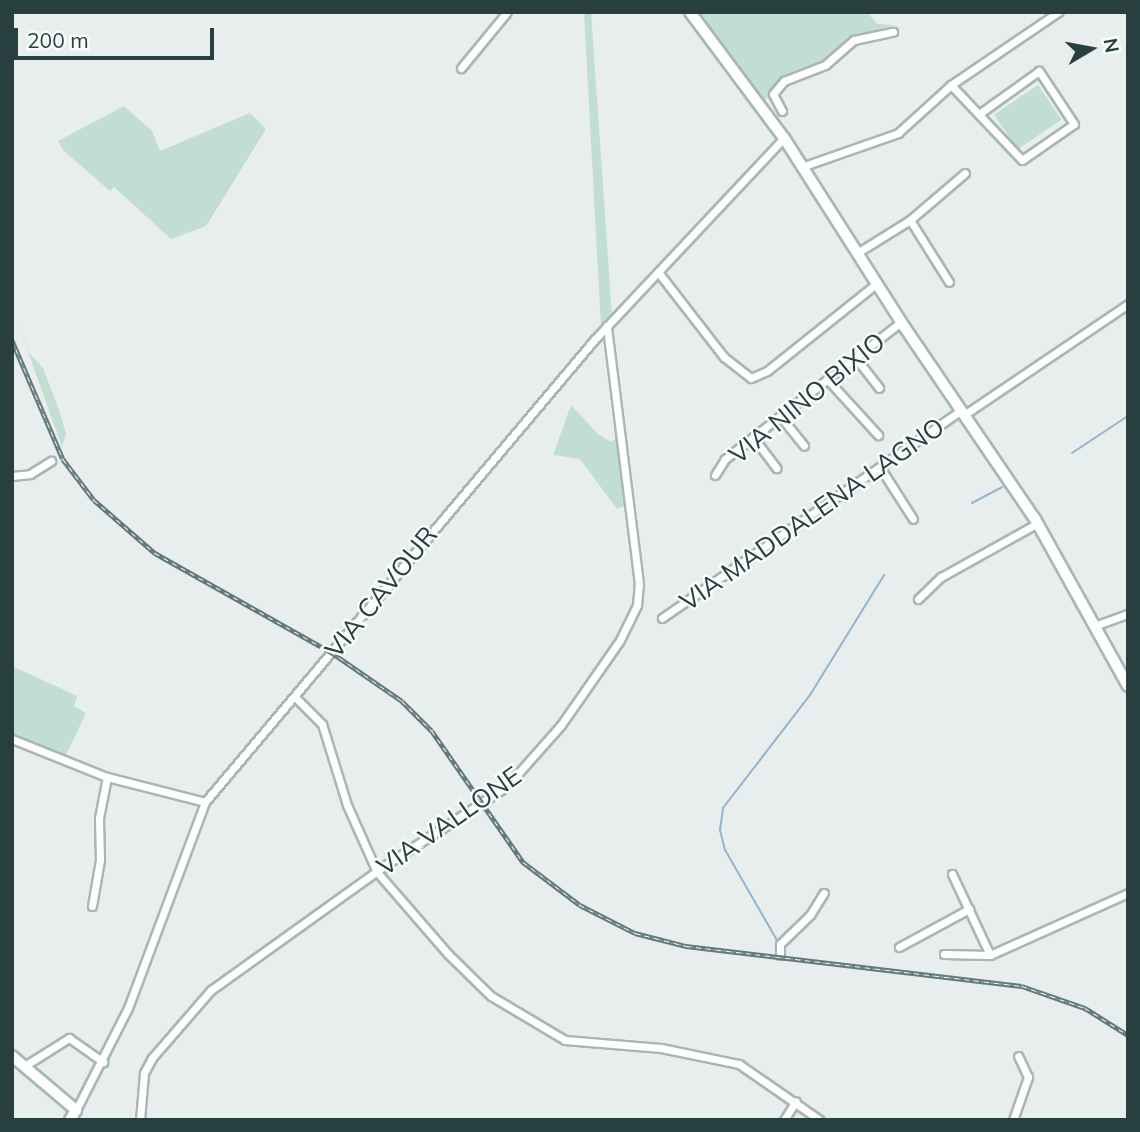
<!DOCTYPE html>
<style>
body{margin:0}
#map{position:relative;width:1140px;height:1132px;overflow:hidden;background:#e7eeed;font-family:Mulish,sans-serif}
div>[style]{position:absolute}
.green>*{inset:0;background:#c2ddd1;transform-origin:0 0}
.stream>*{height:2px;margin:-1px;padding:0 1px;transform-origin:1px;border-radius:1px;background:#94b4ce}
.roads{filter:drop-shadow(2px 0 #aab6b5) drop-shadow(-2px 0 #aab6b5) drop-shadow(0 2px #aab6b5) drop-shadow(0 -2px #aab6b5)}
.street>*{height:7px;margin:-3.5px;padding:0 3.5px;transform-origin:3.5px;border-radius:3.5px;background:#fff}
.secondary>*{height:10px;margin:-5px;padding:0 5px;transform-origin:5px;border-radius:5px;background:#fff}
.rail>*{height:4.5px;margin-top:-2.25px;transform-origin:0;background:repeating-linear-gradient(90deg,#f7fbfa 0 5px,#627a7a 0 10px);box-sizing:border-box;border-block:2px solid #627a7a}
span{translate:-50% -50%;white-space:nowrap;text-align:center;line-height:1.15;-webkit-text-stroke:5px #f7fbfa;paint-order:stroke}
.street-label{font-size:26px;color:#273f3f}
.frame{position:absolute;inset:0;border:14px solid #273f3f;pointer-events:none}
.north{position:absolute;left:1056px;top:14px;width:70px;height:70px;-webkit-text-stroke:5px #f7fbfa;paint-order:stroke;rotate:80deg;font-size:19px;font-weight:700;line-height:28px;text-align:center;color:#273f3f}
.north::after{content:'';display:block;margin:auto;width:24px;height:32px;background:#273f3f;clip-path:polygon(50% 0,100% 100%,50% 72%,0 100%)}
.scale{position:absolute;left:14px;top:28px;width:200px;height:32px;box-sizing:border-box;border:4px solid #273f3f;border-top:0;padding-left:9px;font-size:21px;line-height:24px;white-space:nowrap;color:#273f3f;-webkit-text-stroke:5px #f7fbfa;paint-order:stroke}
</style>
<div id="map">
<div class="green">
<div style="clip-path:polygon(584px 12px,591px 12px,612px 316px,601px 327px)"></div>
<div style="clip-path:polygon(696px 12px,867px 12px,877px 24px,893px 25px,856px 37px,821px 65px,783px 80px,765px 100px)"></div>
<div style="left:1038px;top:85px;width:42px;height:53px;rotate:56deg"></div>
<div style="clip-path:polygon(124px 106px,152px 131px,160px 151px,250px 113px,266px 129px,206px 226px,171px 239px,114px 187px,110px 191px,63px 150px,58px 141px)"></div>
<div style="clip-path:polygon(12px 307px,29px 353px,43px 368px,60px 413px,66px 434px,62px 447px)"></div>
<div style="clip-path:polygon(571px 405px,598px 434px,611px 442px,618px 437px,627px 505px,617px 509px,580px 459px,553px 455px)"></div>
<div style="clip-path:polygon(12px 666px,77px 696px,74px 706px,86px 713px,66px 755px,12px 734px)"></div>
</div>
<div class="stream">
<div style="left:1072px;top:453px;width:67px;rotate:-33.5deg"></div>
<div style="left:972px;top:503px;width:34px;rotate:-28deg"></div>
<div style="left:778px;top:942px;width:106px;rotate:-119.9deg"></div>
<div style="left:725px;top:850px;width:21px;rotate:-104deg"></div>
<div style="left:720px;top:830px;width:22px;rotate:-82deg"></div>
<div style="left:723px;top:808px;width:143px;rotate:-52.4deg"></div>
<div style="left:810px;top:695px;width:141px;rotate:-58.3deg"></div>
</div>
<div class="roads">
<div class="street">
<div style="left:461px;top:68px;width:72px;rotate:-50.6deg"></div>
<div style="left:951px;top:85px;width:103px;rotate:46.6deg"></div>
<div style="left:1022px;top:160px;width:63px;rotate:-34.7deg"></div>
<div style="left:1074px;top:124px;width:64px;rotate:-123.4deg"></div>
<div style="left:1039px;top:71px;width:74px;rotate:144.4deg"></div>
<div style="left:782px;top:111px;width:19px;rotate:-118deg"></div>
<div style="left:773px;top:94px;width:17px;rotate:-50deg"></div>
<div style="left:784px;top:81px;width:44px;rotate:-21.3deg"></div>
<div style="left:825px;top:65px;width:38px;rotate:-41deg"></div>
<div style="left:854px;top:40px;width:40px;rotate:-12deg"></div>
<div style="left:804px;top:166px;width:100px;rotate:-19.3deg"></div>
<div style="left:898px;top:133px;width:72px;rotate:-42.2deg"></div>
<div style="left:951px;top:85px;width:130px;rotate:-34.3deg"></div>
<div style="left:910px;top:220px;width:73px;rotate:57.8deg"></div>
<div style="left:857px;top:253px;width:62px;rotate:-31.9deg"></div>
<div style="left:910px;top:220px;width:72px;rotate:-40.5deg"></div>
<div style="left:658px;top:272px;width:108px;rotate:52.2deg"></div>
<div style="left:724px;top:357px;width:34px;rotate:38deg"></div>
<div style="left:751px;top:378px;width:17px;rotate:-24deg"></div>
<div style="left:767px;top:371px;width:139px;rotate:-38.6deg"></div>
<div style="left:855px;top:357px;width:39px;rotate:52deg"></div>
<div style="left:827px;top:379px;width:76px;rotate:47.7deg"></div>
<div style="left:964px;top:415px;width:198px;rotate:-34.1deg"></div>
<div style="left:780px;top:416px;width:38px;rotate:51deg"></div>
<div style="left:753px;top:437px;width:39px;rotate:53deg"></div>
<div style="left:881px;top:469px;width:59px;rotate:57.4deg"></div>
<div style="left:715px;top:475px;width:19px;rotate:-58deg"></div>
<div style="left:725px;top:459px;width:223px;rotate:-37.9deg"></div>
<div style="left:12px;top:476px;width:18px;rotate:-6deg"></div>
<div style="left:30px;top:474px;width:25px;rotate:-32deg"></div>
<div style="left:918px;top:599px;width:32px;rotate:-44deg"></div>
<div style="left:941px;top:577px;width:111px;rotate:-29.1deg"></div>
<div style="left:662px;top:618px;width:364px;rotate:-34.8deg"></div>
<div style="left:1097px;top:625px;width:33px;rotate:-20deg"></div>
<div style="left:296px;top:698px;width:37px;rotate:45deg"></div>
<div style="left:322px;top:724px;width:85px;rotate:72.8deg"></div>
<div style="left:347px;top:805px;width:73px;rotate:65.9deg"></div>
<div style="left:377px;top:872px;width:108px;rotate:49.1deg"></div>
<div style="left:448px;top:954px;width:60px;rotate:44.3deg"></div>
<div style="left:491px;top:996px;width:86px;rotate:30.7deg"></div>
<div style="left:565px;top:1040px;width:96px;rotate:4.8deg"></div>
<div style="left:661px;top:1048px;width:80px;rotate:11.6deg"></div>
<div style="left:739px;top:1064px;width:98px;rotate:34.7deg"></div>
<div style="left:12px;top:739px;width:102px;rotate:21.8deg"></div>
<div style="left:107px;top:777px;width:101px;rotate:14.3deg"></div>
<div style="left:952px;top:874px;width:89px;rotate:64.9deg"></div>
<div style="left:92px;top:906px;width:47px;rotate:-80.1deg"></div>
<div style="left:100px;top:860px;width:42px;rotate:-91.4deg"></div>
<div style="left:99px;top:818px;width:42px;rotate:-79deg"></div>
<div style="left:899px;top:947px;width:80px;rotate:-28.5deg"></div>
<div style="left:944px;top:954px;width:46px;rotate:1.2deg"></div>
<div style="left:990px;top:955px;width:151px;rotate:-24.2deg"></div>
<div style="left:780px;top:955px;width:11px;rotate:-90deg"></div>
<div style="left:780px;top:944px;width:42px;rotate:-44deg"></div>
<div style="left:810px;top:915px;width:26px;rotate:-58deg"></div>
<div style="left:26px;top:1065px;width:51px;rotate:-32.1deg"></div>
<div style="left:69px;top:1038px;width:42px;rotate:35.2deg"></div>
<div style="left:76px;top:1110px;width:114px;rotate:-63deg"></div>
<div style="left:128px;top:1008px;width:220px;rotate:-69.5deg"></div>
<div style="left:205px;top:802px;width:604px;rotate:-49.9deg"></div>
<div style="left:594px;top:340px;width:277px;rotate:-46.8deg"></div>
<div style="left:140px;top:1120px;width:47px;rotate:-85.1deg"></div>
<div style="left:144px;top:1073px;width:17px;rotate:-62deg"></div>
<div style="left:152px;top:1058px;width:90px;rotate:-49.1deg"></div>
<div style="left:211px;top:990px;width:213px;rotate:-35.6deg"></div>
<div style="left:384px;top:866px;width:147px;rotate:-33deg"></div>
<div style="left:507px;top:786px;width:81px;rotate:-48.5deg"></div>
<div style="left:561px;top:725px;width:103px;rotate:-55.2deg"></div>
<div style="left:620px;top:640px;width:39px;rotate:-64deg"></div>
<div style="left:637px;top:605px;width:21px;rotate:-85deg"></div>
<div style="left:639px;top:584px;width:260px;rotate:-97.1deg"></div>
<div style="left:784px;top:1120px;width:22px;rotate:-58deg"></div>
<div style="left:1013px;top:1120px;width:46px;rotate:-70.8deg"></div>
<div style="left:1028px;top:1077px;width:23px;rotate:-115deg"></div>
</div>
<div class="secondary">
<div style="left:690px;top:12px;width:157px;rotate:53.3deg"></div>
<div style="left:784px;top:138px;width:218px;rotate:57.5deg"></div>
<div style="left:901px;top:322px;width:238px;rotate:55.8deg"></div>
<div style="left:1035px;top:519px;width:191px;rotate:60.9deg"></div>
<div style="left:12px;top:1056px;width:84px;rotate:40.2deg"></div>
<div style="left:76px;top:1110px;width:12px;rotate:121deg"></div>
</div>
</div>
<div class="rail">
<div style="left:12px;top:340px;width:129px;rotate:66.8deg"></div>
<div style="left:63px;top:459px;width:51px;rotate:52.9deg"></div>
<div style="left:94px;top:500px;width:81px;rotate:41deg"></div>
<div style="left:155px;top:553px;width:202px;rotate:29.4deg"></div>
<div style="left:331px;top:652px;width:86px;rotate:34.6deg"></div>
<div style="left:402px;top:701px;width:42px;rotate:45deg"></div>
<div style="left:432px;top:731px;width:160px;rotate:55.2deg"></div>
<div style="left:523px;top:862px;width:71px;rotate:37deg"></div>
<div style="left:580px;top:905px;width:62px;rotate:27deg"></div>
<div style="left:635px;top:933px;width:53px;rotate:14.3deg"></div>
<div style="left:686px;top:946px;width:338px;rotate:6.8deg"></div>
<div style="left:1022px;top:986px;width:67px;rotate:19.2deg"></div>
<div style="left:1085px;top:1008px;width:51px;rotate:32.1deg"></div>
</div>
<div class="street-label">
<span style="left:807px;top:398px;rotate:-39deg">VIA NINO BIXIO</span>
<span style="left:812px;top:514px;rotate:-35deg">VIA MADDALENA LAGNO</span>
<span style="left:381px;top:592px;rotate:-51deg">VIA CAVOUR</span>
<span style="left:449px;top:821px;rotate:-35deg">VIA VALLONE</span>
</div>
<div class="frame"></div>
<div class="north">N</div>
<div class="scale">200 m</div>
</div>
